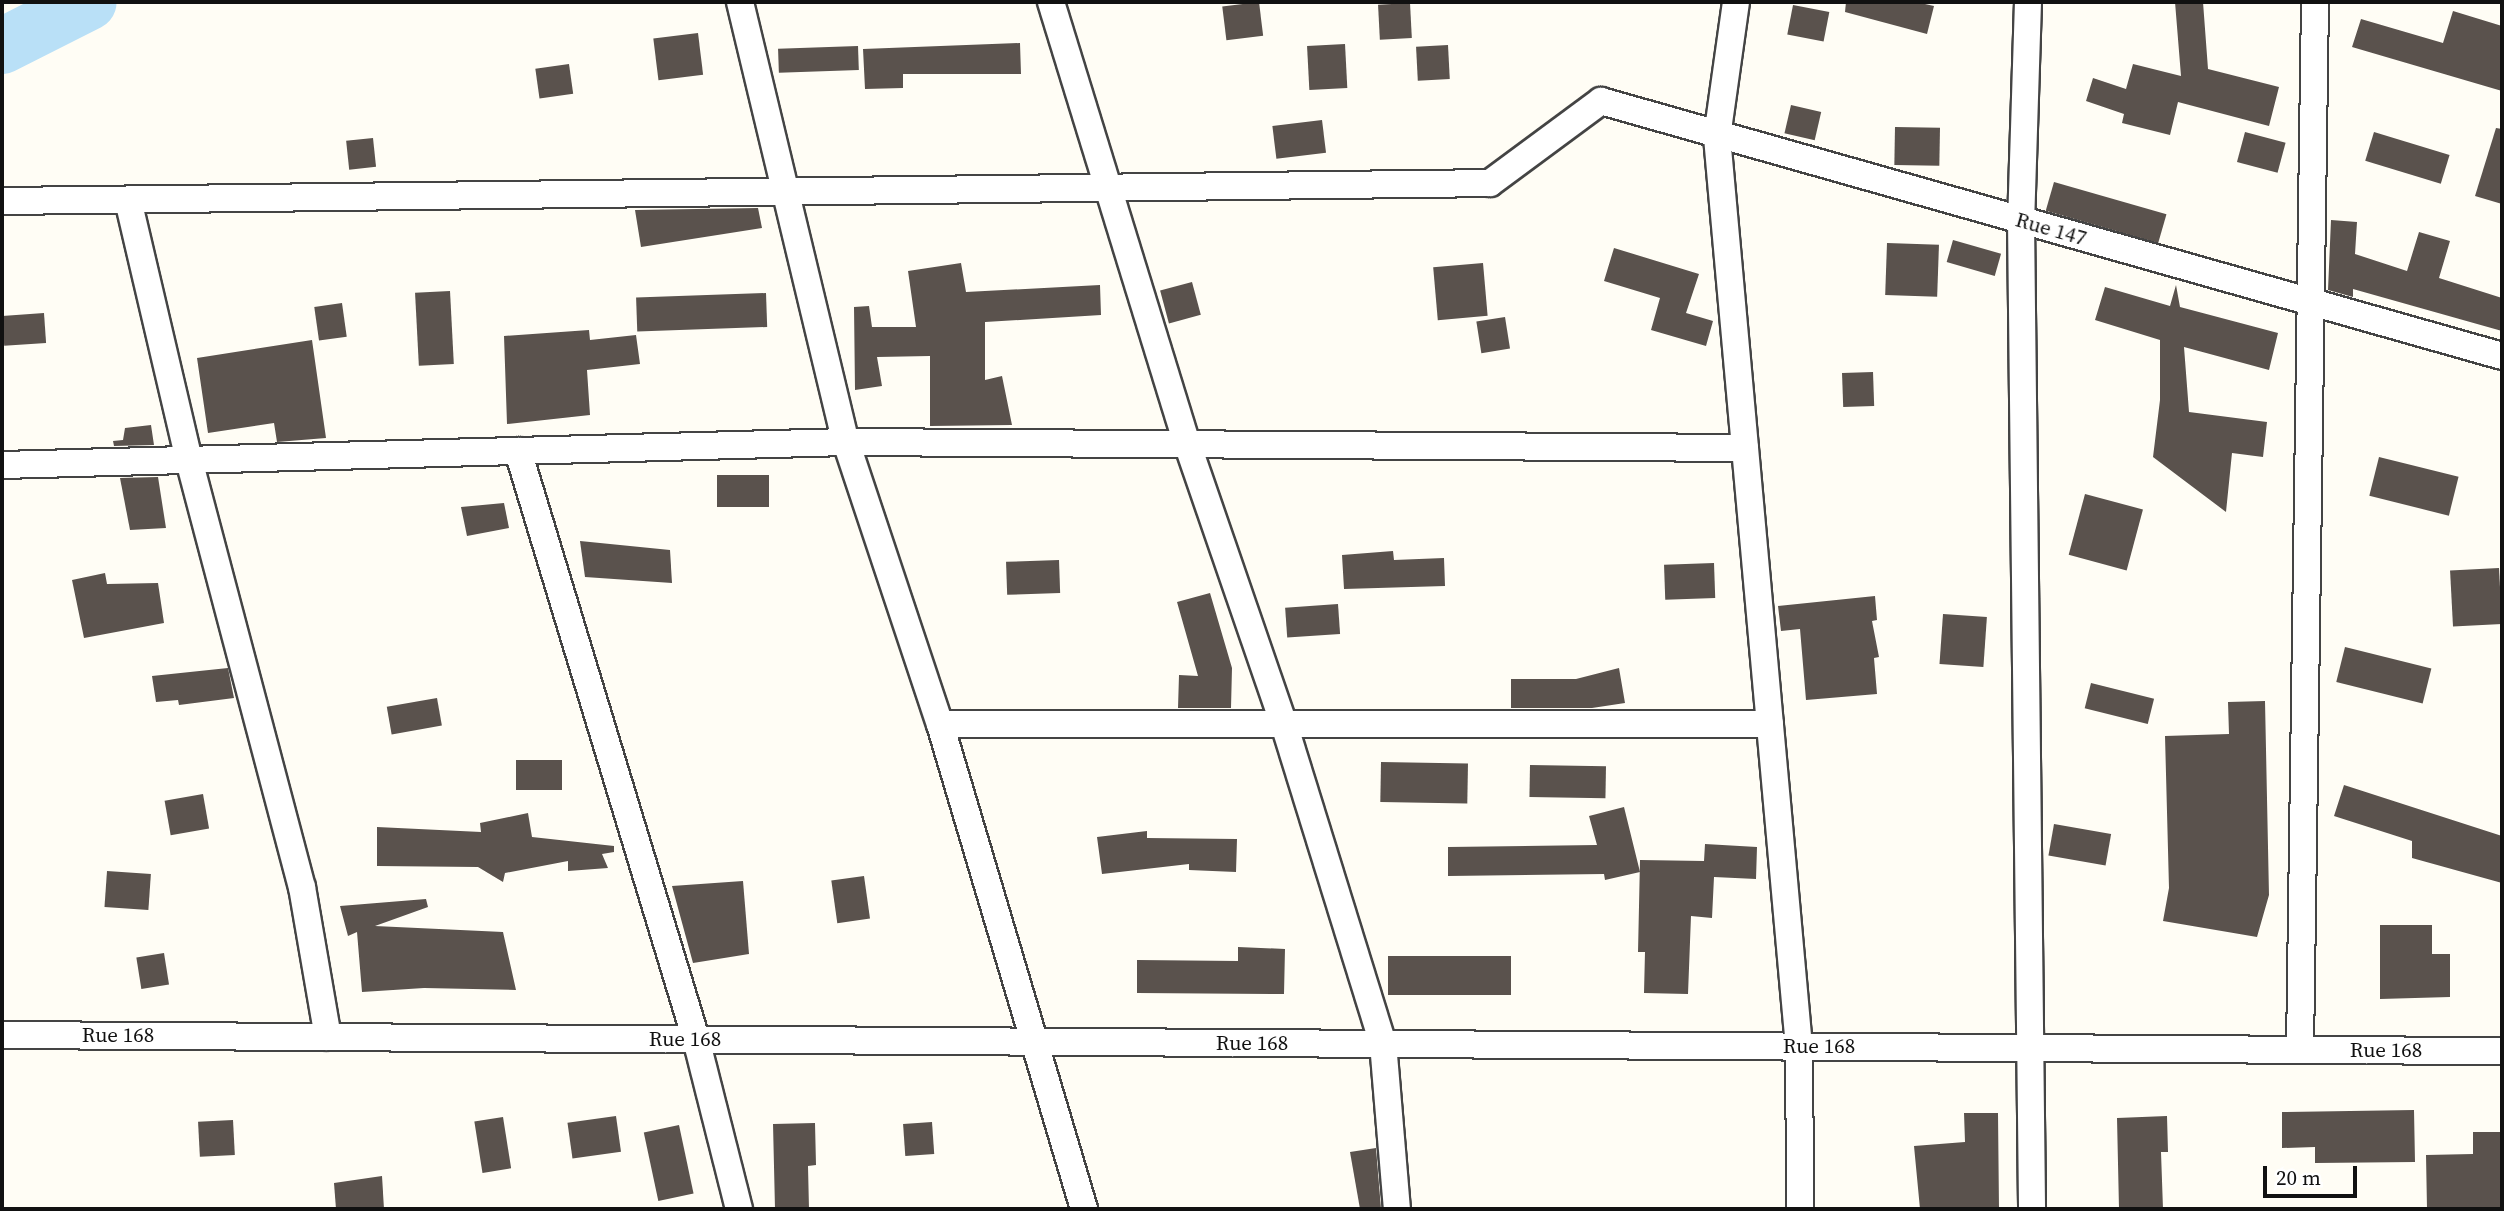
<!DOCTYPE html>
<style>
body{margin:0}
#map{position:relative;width:2504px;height:1211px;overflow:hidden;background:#fffdf5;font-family:"Source Serif 4",serif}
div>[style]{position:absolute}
.river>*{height:56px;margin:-28px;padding:0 28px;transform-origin:28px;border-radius:28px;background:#b9e0f7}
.building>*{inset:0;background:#5a524d;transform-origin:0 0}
.roads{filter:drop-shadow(2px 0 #444) drop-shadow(-2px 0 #444) drop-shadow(0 2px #444) drop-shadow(0 -2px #444)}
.street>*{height:26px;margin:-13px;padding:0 13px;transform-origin:13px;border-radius:13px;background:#fff}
span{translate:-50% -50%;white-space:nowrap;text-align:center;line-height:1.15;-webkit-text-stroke:7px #fff;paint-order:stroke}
.street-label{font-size:21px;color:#111}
.frame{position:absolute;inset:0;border:4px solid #111;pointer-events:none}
.scale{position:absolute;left:2263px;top:1166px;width:94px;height:32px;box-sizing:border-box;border:4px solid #111;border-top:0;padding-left:9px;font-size:21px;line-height:24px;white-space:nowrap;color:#111;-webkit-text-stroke:5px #fff;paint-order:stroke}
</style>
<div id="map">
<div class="river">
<div style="left:2px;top:46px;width:97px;rotate:-26.8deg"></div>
</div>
<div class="building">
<div style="left:1259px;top:2px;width:34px;height:37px;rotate:83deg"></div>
<div style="clip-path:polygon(1846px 2px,1916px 2px,1934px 6px,1927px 34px,1845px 12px)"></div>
<div style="clip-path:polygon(2175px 2px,2203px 2px,2208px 69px,2279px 87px,2269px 126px,2178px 102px,2170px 135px,2122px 123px,2124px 114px,2086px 101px,2093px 78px,2126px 89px,2133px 64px,2181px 76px)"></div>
<div style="left:1410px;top:3px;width:35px;height:32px;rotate:87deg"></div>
<div style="left:1793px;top:5px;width:37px;height:30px;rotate:11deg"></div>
<div style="clip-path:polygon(2453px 11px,2502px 26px,2502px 91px,2352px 47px,2361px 19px,2443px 43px)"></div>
<div style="left:698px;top:33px;width:42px;height:45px;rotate:83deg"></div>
<div style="clip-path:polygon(1020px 43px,1021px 74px,903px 74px,903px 88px,865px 89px,863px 49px)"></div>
<div style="left:1345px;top:44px;width:44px;height:38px;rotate:87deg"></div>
<div style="left:1448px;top:45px;width:34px;height:32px;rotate:87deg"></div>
<div style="left:858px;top:46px;width:24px;height:80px;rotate:88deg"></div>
<div style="left:569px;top:64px;width:30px;height:34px;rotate:82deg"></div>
<div style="left:1791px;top:105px;width:31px;height:29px;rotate:13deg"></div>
<div style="left:1322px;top:120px;width:33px;height:50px;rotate:83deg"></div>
<div style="left:1895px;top:127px;width:45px;height:38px;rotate:1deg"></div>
<div style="clip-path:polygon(2496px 128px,2502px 129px,2502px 204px,2475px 196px)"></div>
<div style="left:2245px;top:132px;width:42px;height:31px;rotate:15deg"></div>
<div style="left:2374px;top:132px;width:79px;height:30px;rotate:17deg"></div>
<div style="left:373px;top:138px;width:29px;height:27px;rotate:84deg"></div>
<div style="left:2054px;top:182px;width:117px;height:30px;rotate:16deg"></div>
<div style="clip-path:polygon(758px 208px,762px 228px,641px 247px,635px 210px)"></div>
<div style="clip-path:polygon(2331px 220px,2357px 222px,2355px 254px,2407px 271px,2419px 232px,2450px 241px,2439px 278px,2502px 298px,2502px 331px,2353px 289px,2353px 297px,2328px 290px)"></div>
<div style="left:1953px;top:240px;width:50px;height:23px;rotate:16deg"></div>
<div style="left:1887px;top:243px;width:52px;height:52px;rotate:2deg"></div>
<div style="clip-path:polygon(1614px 248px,1699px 274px,1686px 313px,1713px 321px,1706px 346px,1651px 330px,1660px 298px,1604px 281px)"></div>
<div style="clip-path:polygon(961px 263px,966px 292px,1100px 285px,1101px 315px,985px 322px,985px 380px,1002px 376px,1012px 425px,930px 426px,930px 356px,877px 357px,882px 386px,855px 390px,854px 307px,869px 306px,872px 327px,916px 327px,908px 271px)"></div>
<div style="left:1483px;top:263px;width:53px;height:50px;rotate:85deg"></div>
<div style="left:1192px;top:282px;width:34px;height:33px;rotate:75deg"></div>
<div style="clip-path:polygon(2176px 285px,2180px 307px,2278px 333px,2269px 370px,2184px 347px,2189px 412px,2267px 422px,2263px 457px,2232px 453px,2226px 512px,2153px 457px,2160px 400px,2160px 340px,2095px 320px,2105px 287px,2170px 306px)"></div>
<div style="left:450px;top:291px;width:73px;height:35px;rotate:87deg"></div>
<div style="left:766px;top:293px;width:34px;height:130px;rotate:88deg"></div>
<div style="left:342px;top:303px;width:34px;height:28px;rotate:82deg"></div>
<div style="left:44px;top:313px;width:30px;height:42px;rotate:86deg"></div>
<div style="left:1505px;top:317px;width:32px;height:29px;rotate:81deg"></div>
<div style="clip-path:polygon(589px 330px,590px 340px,636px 335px,640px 364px,587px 370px,590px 415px,507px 424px,504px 336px)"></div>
<div style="clip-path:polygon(312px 340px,326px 438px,277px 442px,274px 423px,208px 433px,197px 358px)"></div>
<div style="left:1873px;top:372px;width:34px;height:31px;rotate:88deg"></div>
<div style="clip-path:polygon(151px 425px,154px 445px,114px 446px,113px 441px,123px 440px,125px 428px)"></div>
<div style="left:2379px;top:457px;width:82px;height:40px;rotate:14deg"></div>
<div style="left:717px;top:475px;width:52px;height:32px"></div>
<div style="clip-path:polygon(158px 477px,166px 528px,130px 530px,120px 478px)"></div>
<div style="left:2085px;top:494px;width:60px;height:63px;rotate:15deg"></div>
<div style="clip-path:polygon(504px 503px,509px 528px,467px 536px,461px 507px)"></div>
<div style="clip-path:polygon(580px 541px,670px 550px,672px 583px,585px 577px)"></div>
<div style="clip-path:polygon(1393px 551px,1394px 560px,1444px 558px,1445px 586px,1344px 589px,1342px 555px)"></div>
<div style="left:1059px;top:560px;width:33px;height:53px;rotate:88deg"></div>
<div style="left:1714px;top:563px;width:35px;height:50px;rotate:88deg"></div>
<div style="left:2499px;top:568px;width:56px;height:49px;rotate:87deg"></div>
<div style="clip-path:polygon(105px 573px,107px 584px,158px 583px,164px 623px,84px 638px,72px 580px)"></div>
<div style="clip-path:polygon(1210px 593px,1232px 668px,1231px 708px,1178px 708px,1179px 675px,1198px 676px,1177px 602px)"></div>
<div style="clip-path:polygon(1875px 596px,1877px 620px,1872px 621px,1879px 657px,1874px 658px,1877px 694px,1806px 700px,1800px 629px,1781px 631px,1778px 606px)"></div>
<div style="left:1338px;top:604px;width:30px;height:53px;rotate:86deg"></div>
<div style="left:1943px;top:614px;width:44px;height:50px;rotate:4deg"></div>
<div style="left:2345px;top:647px;width:89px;height:36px;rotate:14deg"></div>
<div style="clip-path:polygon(228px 668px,234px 698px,179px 705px,178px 700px,156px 702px,152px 676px)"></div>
<div style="clip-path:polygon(1619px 668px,1625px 703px,1592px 708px,1511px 708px,1511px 679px,1576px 679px)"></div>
<div style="left:2091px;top:683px;width:65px;height:26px;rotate:14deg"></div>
<div style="left:437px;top:698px;width:28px;height:51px;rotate:80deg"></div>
<div style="clip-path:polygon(2265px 701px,2269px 895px,2257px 937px,2163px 921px,2169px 888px,2165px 736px,2229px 734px,2228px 702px)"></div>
<div style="left:516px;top:760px;width:46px;height:30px"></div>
<div style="left:1381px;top:762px;width:87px;height:40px;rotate:1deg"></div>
<div style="left:1530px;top:765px;width:76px;height:32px;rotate:1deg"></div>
<div style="clip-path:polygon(2344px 785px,2502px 836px,2502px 883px,2412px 858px,2412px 841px,2334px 816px)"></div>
<div style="left:203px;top:794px;width:35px;height:39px;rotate:80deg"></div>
<div style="clip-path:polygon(1624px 807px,1640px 872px,1605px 880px,1604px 874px,1448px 876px,1448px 847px,1597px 845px,1589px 816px)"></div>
<div style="clip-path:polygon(528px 813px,532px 837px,614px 846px,614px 852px,602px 854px,608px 868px,568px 871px,568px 861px,505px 873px,503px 882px,478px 867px,377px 866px,377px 827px,481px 832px,480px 823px)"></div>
<div style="left:2054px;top:824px;width:58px;height:32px;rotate:10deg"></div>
<div style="clip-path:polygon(1147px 831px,1147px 838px,1237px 839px,1236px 872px,1189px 870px,1189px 864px,1102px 874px,1097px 837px)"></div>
<div style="clip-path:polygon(1705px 844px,1757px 847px,1756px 879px,1714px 877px,1712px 918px,1691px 916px,1688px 994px,1644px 993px,1645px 952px,1638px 952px,1640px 860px,1704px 861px)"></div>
<div style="left:107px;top:871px;width:44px;height:36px;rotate:4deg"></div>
<div style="left:864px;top:876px;width:43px;height:33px;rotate:82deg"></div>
<div style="clip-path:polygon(743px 881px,749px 954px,693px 963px,672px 886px)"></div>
<div style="clip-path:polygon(426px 899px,428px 907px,375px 926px,503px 932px,516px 990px,424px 988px,362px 992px,357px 932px,348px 936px,340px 906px)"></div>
<div style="clip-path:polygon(2380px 925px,2432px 925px,2432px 954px,2450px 954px,2450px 997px,2380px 999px)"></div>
<div style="clip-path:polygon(1238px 947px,1285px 949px,1284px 994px,1137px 993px,1137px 960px,1238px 961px)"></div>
<div style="left:164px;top:953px;width:32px;height:28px;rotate:81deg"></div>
<div style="left:1511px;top:956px;width:39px;height:123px;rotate:90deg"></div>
<div style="clip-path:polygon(2414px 1110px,2415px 1162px,2315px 1163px,2315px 1147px,2282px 1148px,2282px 1112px)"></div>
<div style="clip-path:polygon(1964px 1113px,1998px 1113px,1999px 1209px,1920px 1209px,1914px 1146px,1965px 1142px)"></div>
<div style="left:616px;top:1116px;width:36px;height:49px;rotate:82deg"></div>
<div style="clip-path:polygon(2167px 1116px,2168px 1152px,2161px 1152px,2163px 1209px,2119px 1209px,2117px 1118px)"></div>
<div style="left:503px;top:1117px;width:52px;height:29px;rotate:81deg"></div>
<div style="left:233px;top:1120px;width:35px;height:35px;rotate:87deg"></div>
<div style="left:932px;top:1122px;width:32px;height:29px;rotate:86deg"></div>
<div style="clip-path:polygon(815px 1123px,816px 1165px,808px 1166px,809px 1209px,775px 1209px,773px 1124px)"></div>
<div style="left:679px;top:1125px;width:70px;height:36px;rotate:78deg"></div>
<div style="clip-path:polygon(2473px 1132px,2502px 1132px,2502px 1209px,2427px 1209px,2426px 1155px,2473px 1154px)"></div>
<div style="clip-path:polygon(1376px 1148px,1381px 1209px,1360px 1209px,1350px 1152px)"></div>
<div style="clip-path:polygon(382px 1176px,384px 1209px,336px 1209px,334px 1183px)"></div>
</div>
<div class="roads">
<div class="street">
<div style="left:740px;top:2px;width:453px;rotate:76.5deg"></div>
<div style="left:846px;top:442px;width:297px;rotate:71.6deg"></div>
<div style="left:940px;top:724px;width:506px;rotate:73.46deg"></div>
<div style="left:1051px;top:2px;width:461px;rotate:72.9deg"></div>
<div style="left:1187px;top:443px;width:297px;rotate:71deg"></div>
<div style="left:1284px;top:724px;width:334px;rotate:72.8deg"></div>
<div style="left:1383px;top:1043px;width:167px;rotate:85.2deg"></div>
<div style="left:1736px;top:2px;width:136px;rotate:98deg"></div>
<div style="left:1717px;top:137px;width:913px;rotate:84.85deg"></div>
<div style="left:1799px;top:1046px;width:163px;rotate:89.6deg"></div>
<div style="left:2028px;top:2px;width:218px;rotate:91.8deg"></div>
<div style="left:2021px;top:220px;width:989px;rotate:89.36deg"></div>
<div style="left:128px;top:200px;width:267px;rotate:76.8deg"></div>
<div style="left:189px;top:460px;width:442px;rotate:75.2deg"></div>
<div style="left:302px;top:887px;width:152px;rotate:80.2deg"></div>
<div style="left:2px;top:201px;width:1488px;rotate:-0.69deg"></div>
<div style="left:1490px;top:183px;width:138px;rotate:-36.5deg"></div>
<div style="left:1601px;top:101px;width:936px;rotate:15.8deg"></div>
<div style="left:518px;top:451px;width:614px;rotate:73.16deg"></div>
<div style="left:696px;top:1039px;width:175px;rotate:75.8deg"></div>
<div style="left:2px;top:465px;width:844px;rotate:-1.56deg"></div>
<div style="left:846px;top:442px;width:899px;rotate:0.38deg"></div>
<div style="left:940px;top:724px;width:830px"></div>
<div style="left:2px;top:1035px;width:2500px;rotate:0.37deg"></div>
<div style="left:2300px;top:1049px;width:1047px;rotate:-89.18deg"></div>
</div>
</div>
<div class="street-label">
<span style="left:2051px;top:229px;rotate:16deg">Rue 147</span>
<span style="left:118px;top:1035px">Rue 168</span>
<span style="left:685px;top:1039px">Rue 168</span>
<span style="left:1252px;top:1043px">Rue 168</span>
<span style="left:1819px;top:1046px">Rue 168</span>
<span style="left:2386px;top:1050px">Rue 168</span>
</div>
<div class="frame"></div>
<div class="scale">20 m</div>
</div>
